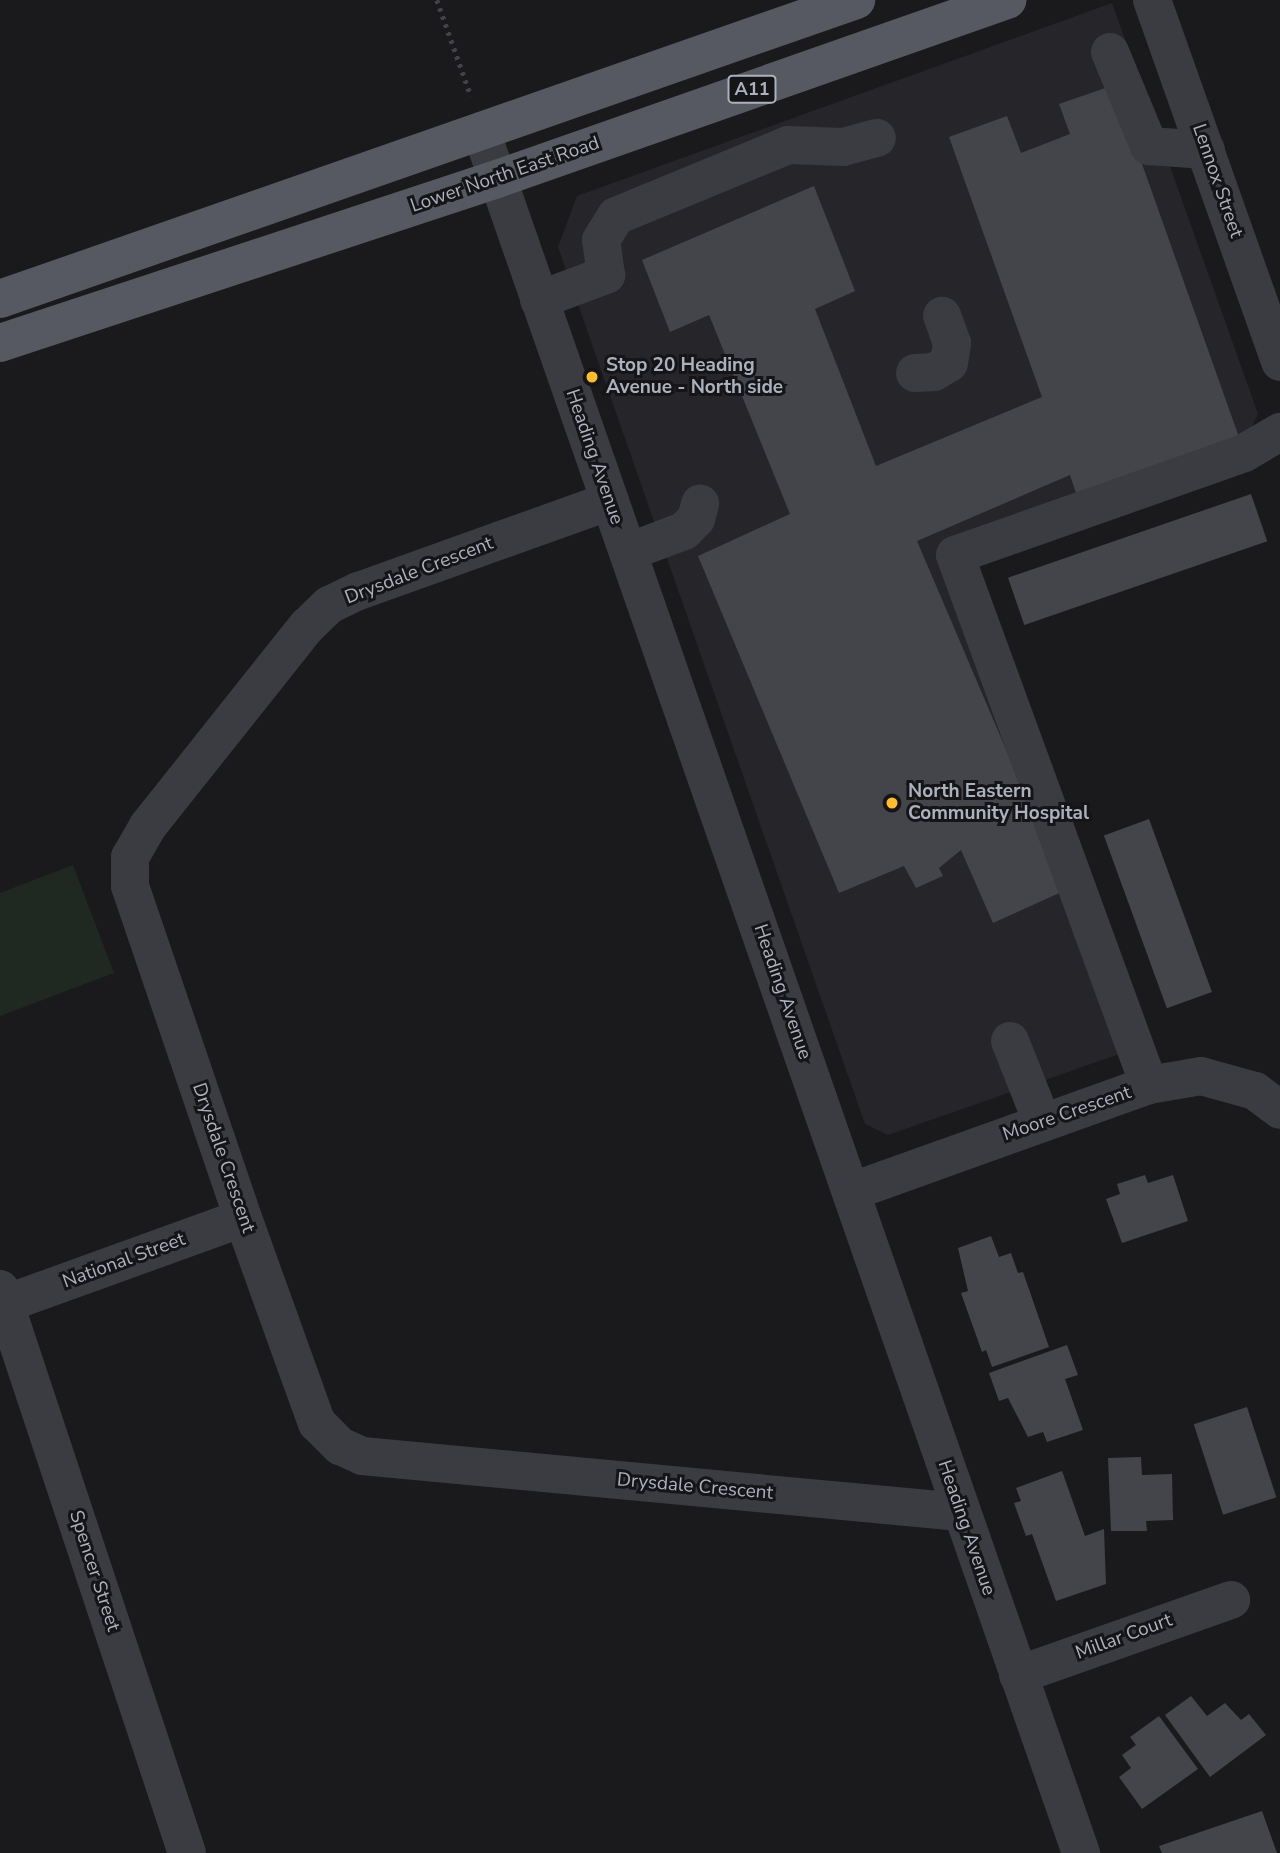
<!DOCTYPE html>
<style>
body{margin:0}
#map{position:relative;width:1280px;height:1853px;overflow:hidden;background:#1a1a1d;font-family:"Nunito Sans",sans-serif}
div>[style]{position:absolute}
.built>*{inset:0;background:#26262a}
.green>*{inset:0;background:#1f2921}
.building>*{inset:0;background:#44454a;transform-origin:0 0}
.path>*{height:4.5px;margin-top:-2.25px;transform-origin:0;background:repeating-linear-gradient(90deg,#41434a 0 3.5px,transparent 0 8.5px)}
.minor>*{height:38px;margin:-19px;padding:0 19px;transform-origin:19px;border-radius:19px;background:#3b3c42}
.major>*{height:38px;margin:-19px;padding:0 19px;transform-origin:19px;border-radius:19px;background:#565962}
.dots>*{width:19px;height:19px;translate:-50% -50%;box-sizing:border-box;border:4px solid #151518;border-radius:50%}
span{translate:-50% -50%;white-space:nowrap;text-align:center;line-height:1.15;-webkit-text-stroke:6px #151518;paint-order:stroke}
.shield-label span{padding:2px 5px;background:#151518;border:2px solid;border-radius:5px;-webkit-text-stroke-width:0}
.shield-label{font-size:18px;color:#acb1be;font-weight:700}
.street-label{font-size:19px;color:#acb1be}
.poi-label{font-size:19px;color:#acb1be;font-weight:700}
.left{translate:0 -50%;text-align:left}
</style>
<div id="map">
<div class="built">
<div style="clip-path:polygon(1112px 3px,1258px 414px,1243px 445px,939px 553px,1122px 1053px,888px 1135px,865px 1124px,558px 247px,577px 196px)"></div>
</div>
<div class="green">
<div style="clip-path:polygon(73px 865px,114px 973px,0 1016px,0 893px)"></div>
</div>
<div class="building">
<div style="clip-path:polygon(1114px 85px,1240px 440px,1077px 496px,1070px 475px,917px 541px,1066px 890px,993px 923px,961px 850px,939px 868px,943px 876px,916px 888px,904px 866px,839px 893px,698px 556px,790px 514px,709px 315px,670px 332px,642px 260px,814px 186px,855px 291px,815px 309px,876px 466px,1042px 397px,949px 137px,1007px 116px,1021px 153px,1070px 134px,1059px 104px)"></div>
<div style="left:1251px;top:494px;width:50px;height:257px;rotate:71deg"></div>
<div style="left:1149px;top:819px;width:184px;height:48px;rotate:70deg"></div>
<div style="clip-path:polygon(1145px 1175px,1148px 1183px,1173px 1175px,1188px 1221px,1122px 1243px,1106px 1199px,1120px 1194px,1117px 1184px)"></div>
<div style="clip-path:polygon(991px 1236px,999px 1257px,1011px 1253px,1018px 1273px,1023px 1272px,1049px 1347px,992px 1367px,986px 1350px,982px 1352px,961px 1293px,968px 1291px,958px 1248px)"></div>
<div style="clip-path:polygon(1067px 1345px,1078px 1375px,1065px 1379px,1083px 1430px,1047px 1442px,1043px 1432px,1028px 1437px,1008px 1398px,999px 1401px,989px 1373px)"></div>
<div style="left:1247px;top:1407px;width:95px;height:56px;rotate:72deg"></div>
<div style="clip-path:polygon(1141px 1457px,1142px 1475px,1172px 1474px,1173px 1520px,1146px 1521px,1147px 1531px,1111px 1531px,1108px 1458px)"></div>
<div style="clip-path:polygon(1062px 1471px,1085px 1536px,1104px 1529px,1106px 1584px,1056px 1601px,1032px 1534px,1026px 1536px,1014px 1503px,1021px 1501px,1016px 1488px)"></div>
<div style="clip-path:polygon(1191px 1696px,1207px 1716px,1225px 1703px,1241px 1720px,1249px 1714px,1266px 1735px,1210px 1777px,1165px 1715px)"></div>
<div style="clip-path:polygon(1159px 1716px,1198px 1769px,1142px 1809px,1119px 1777px,1131px 1768px,1122px 1755px,1136px 1745px,1130px 1737px)"></div>
<div style="clip-path:polygon(1262px 1811px,1277px 1853px,1162px 1853px,1159px 1846px)"></div>
</div>
<div class="path">
<div style="left:437px;top:0;width:102px;rotate:70.5deg"></div>
</div>
<div class="minor">
<div style="left:1152px;top:0;width:384px;rotate:70.5deg"></div>
<div style="left:1110px;top:52px;width:102px;rotate:67.5deg"></div>
<div style="left:1149px;top:146px;width:57px;rotate:4deg"></div>
<div style="left:481px;top:131px;width:1824px;rotate:70.79deg"></div>
<div style="left:539px;top:300px;width:72px;rotate:-20.5deg"></div>
<div style="left:606px;top:275px;width:35px;rotate:-98deg"></div>
<div style="left:601px;top:240px;width:28px;rotate:-58deg"></div>
<div style="left:616px;top:216px;width:186px;rotate:-22.4deg"></div>
<div style="left:788px;top:145px;width:55px;rotate:2.1deg"></div>
<div style="left:843px;top:147px;width:35px;rotate:-15deg"></div>
<div style="left:915px;top:373px;width:19px;rotate:-3deg"></div>
<div style="left:934px;top:372px;width:17px;rotate:-31deg"></div>
<div style="left:949px;top:363px;width:20px;rotate:-81deg"></div>
<div style="left:952px;top:343px;width:29px;rotate:-110deg"></div>
<div style="left:610px;top:501px;width:268px;rotate:160.3deg"></div>
<div style="left:358px;top:591px;width:32px;rotate:154deg"></div>
<div style="left:329px;top:605px;width:30px;rotate:136deg"></div>
<div style="left:307px;top:626px;width:256px;rotate:128.5deg"></div>
<div style="left:148px;top:826px;width:36px;rotate:120deg"></div>
<div style="left:130px;top:857px;width:29px;rotate:90deg"></div>
<div style="left:130px;top:886px;width:351px;rotate:71.2deg"></div>
<div style="left:243px;top:1218px;width:218px;rotate:70.2deg"></div>
<div style="left:317px;top:1423px;width:33px;rotate:45deg"></div>
<div style="left:340px;top:1446px;width:24px;rotate:24deg"></div>
<div style="left:362px;top:1456px;width:601px;rotate:5.35deg"></div>
<div style="left:628px;top:552px;width:60px;rotate:-20.6deg"></div>
<div style="left:684px;top:531px;width:17px;rotate:-45deg"></div>
<div style="left:696px;top:519px;width:16px;rotate:-75deg"></div>
<div style="left:1010px;top:1041px;width:87px;rotate:68.4deg"></div>
<div style="left:1149px;top:1085px;width:564px;rotate:-110.1deg"></div>
<div style="left:955px;top:555px;width:306px;rotate:-19.4deg"></div>
<div style="left:1244px;top:453px;width:42px;rotate:-30.3deg"></div>
<div style="left:853px;top:1191px;width:314px;rotate:-19.7deg"></div>
<div style="left:1149px;top:1085px;width:53px;rotate:-9.8deg"></div>
<div style="left:1201px;top:1076px;width:56px;rotate:15.5deg"></div>
<div style="left:1255px;top:1091px;width:31px;rotate:37deg"></div>
<div style="left:0;top:1289px;width:594px;rotate:71.66deg"></div>
<div style="left:5px;top:1304px;width:253px;rotate:-19.9deg"></div>
<div style="left:1018px;top:1675px;width:226px;rotate:-19.4deg"></div>
</div>
<div class="major">
<div style="left:0;top:299px;width:907px;rotate:-19.25deg"></div>
<div style="left:0;top:343px;width:523px;rotate:-18.26deg"></div>
<div style="left:497px;top:179px;width:541px;rotate:-19.34deg"></div>
</div>
<div class="dots">
<div style="left:592px;top:377px;background:#ffbc30"></div>
<div style="left:892px;top:803px;background:#ffbc30"></div>
</div>
<div class="shield-label">
<span style="left:752px;top:89px">A11</span>
</div>
<div class="street-label">
<span style="left:505px;top:175px;rotate:-19deg">Lower North East Road</span>
<span style="left:1217px;top:181px;rotate:71deg">Lennox Street</span>
<span style="left:594px;top:457px;rotate:71deg">Heading Avenue</span>
<span style="left:419px;top:571px;rotate:-21deg">Drysdale Crescent</span>
<span style="left:782px;top:992px;rotate:71deg">Heading Avenue</span>
<span style="left:1067px;top:1114px;rotate:-19deg">Moore Crescent</span>
<span style="left:223px;top:1158px;rotate:71deg">Drysdale Crescent</span>
<span style="left:124px;top:1261px;rotate:-20deg">National Street</span>
<span style="left:695px;top:1487px;rotate:5deg">Drysdale Crescent</span>
<span style="left:966px;top:1528px;rotate:71deg">Heading Avenue</span>
<span style="left:94px;top:1571px;rotate:72deg">Spencer Street</span>
<span style="left:1124px;top:1637px;rotate:-20deg">Millar Court</span>
</div>
<div class="poi-label">
<span class="left" style="left:606px;top:377px">Stop 20 Heading<br>Avenue - North side</span>
<span class="left" style="left:908px;top:803px">North Eastern<br>Community Hospital</span>
</div>
</div>
